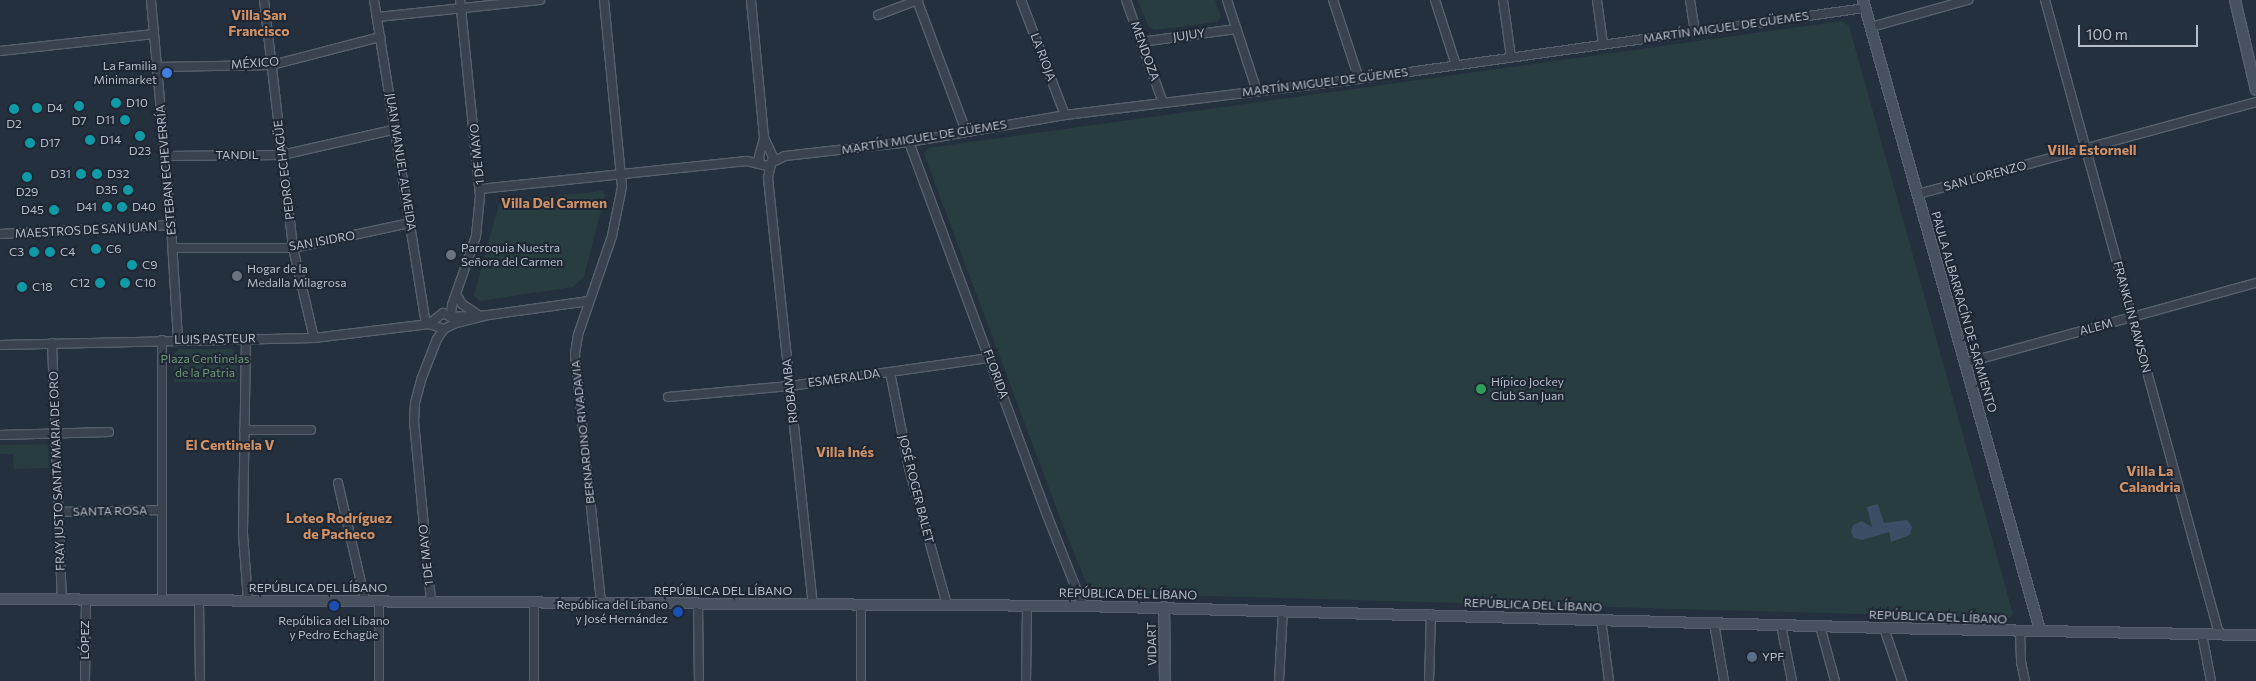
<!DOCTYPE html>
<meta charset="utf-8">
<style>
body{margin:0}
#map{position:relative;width:2256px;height:681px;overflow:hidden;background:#25303e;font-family:Commissioner,sans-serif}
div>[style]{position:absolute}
.green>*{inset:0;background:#273d3f}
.water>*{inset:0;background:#3b4e66}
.roads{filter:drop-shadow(1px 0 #57606c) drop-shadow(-1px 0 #57606c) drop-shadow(0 1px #57606c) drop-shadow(0 -1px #57606c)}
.street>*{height:8px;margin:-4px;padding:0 4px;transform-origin:4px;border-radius:4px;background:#39424e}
.secondary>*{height:10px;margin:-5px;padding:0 5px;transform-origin:5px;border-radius:5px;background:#475160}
.dots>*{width:14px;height:14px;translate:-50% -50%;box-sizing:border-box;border:2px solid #1e2733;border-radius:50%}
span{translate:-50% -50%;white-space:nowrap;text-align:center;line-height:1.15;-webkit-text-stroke:4px #1e2733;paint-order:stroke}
.street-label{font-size:12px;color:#b5bdc9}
.poi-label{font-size:12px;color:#b5bdc9}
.right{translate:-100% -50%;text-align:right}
.left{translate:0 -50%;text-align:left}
.park-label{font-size:12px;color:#6c9975}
.neighbourhood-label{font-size:14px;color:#d29266;font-weight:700}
.scale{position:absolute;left:2078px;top:25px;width:120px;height:22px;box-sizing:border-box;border:2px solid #b5bdc9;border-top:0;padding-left:6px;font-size:15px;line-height:18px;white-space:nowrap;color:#b5bdc9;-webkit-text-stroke:4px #1e2733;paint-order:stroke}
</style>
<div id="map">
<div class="green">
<div style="clip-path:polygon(1137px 0,1215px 0,1221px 17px,1217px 22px,1155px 30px,1149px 27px)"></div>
<div style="clip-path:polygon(1842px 21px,1849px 26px,2013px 614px,2010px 618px,1097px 593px,1088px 587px,1065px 531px,924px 154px,928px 148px)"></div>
<div style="clip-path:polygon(602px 191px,605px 195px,584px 277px,573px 287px,480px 301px,474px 295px,499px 204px,502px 201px)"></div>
<div style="clip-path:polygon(179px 349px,232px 349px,237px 354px,237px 382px,174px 382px,174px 354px)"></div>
<div style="clip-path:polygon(46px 444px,48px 446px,49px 468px,14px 469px,13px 454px,0 454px,0 445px)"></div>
</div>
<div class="water">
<div style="clip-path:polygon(1878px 504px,1884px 523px,1907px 520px,1912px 527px,1910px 535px,1891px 542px,1889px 532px,1862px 540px,1854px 538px,1851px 532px,1853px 525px,1862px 521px,1872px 527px,1867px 507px)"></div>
</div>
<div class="roads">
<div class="street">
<div style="left:151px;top:0;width:226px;rotate:84.9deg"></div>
<div style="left:171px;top:225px;width:115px;rotate:86.5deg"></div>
<div style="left:264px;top:0;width:250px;rotate:83.3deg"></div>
<div style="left:293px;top:248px;width:92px;rotate:76.9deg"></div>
<div style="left:374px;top:0;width:328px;rotate:80.9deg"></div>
<div style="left:751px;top:0;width:139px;rotate:84.6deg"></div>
<div style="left:764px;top:138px;width:20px;rotate:105deg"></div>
<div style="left:759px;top:157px;width:6px;rotate:81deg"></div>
<div style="left:917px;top:0;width:140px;rotate:69.5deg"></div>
<div style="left:1021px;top:0;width:123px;rotate:69.1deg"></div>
<div style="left:1126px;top:0;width:109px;rotate:70.2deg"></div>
<div style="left:1227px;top:0;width:96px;rotate:71.8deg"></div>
<div style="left:1333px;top:0;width:83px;rotate:71.8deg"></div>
<div style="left:1435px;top:0;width:68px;rotate:72.1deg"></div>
<div style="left:1503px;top:0;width:58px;rotate:82deg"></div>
<div style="left:1597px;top:0;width:44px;rotate:82.2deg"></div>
<div style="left:1690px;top:0;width:32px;rotate:81deg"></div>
<div style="left:2045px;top:0;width:657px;rotate:74.65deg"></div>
<div style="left:878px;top:15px;width:43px;rotate:-20.6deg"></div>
<div style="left:377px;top:17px;width:164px;rotate:-6deg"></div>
<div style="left:1871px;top:27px;width:101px;rotate:-15.6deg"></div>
<div style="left:1141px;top:42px;width:96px;rotate:-7.8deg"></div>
<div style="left:0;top:51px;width:155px;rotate:-6.3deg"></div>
<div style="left:157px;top:67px;width:115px;rotate:-1deg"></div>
<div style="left:272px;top:65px;width:112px;rotate:-14.5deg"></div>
<div style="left:909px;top:142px;width:398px;rotate:69.7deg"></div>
<div style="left:1047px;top:515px;width:98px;rotate:68.4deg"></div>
<div style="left:165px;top:156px;width:117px;rotate:-0.5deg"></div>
<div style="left:282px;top:155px;width:117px;rotate:-12.8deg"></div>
<div style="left:773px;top:162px;width:13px;rotate:-27deg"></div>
<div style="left:785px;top:156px;width:125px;rotate:-6.4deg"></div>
<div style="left:909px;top:142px;width:158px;rotate:-9.8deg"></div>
<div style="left:1065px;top:115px;width:296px;rotate:-7deg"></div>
<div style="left:1359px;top:79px;width:511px;rotate:-7.99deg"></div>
<div style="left:771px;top:164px;width:14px;rotate:102deg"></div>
<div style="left:768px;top:178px;width:428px;rotate:84deg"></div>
<div style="left:480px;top:189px;width:268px;rotate:-6deg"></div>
<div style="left:747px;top:161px;width:21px;rotate:14deg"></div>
<div style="left:767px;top:166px;width:4px;rotate:-27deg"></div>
<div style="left:771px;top:164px;width:7px;rotate:-74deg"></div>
<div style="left:773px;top:157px;width:21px;rotate:-115deg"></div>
<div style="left:1918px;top:194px;width:350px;rotate:-15.2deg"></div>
<div style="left:0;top:234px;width:171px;rotate:-3deg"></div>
<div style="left:173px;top:248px;width:120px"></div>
<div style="left:293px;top:248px;width:120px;rotate:-12.1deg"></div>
<div style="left:456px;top:294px;width:12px;rotate:59deg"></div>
<div style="left:462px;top:304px;width:18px;rotate:34deg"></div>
<div style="left:451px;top:316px;width:11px;rotate:-85deg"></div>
<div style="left:452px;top:305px;width:73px;rotate:-70.8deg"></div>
<div style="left:476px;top:236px;width:40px;rotate:-84.3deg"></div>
<div style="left:480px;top:196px;width:197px;rotate:-95.8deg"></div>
<div style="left:451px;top:317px;width:35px;rotate:-3deg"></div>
<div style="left:429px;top:324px;width:18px;rotate:-38deg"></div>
<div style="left:443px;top:313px;width:9px;rotate:27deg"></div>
<div style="left:246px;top:339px;width:195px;rotate:90.9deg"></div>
<div style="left:243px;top:534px;width:66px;rotate:85.7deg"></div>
<div style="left:52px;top:343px;width:256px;rotate:87.8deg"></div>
<div style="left:0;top:345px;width:314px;rotate:-1.3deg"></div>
<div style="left:314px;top:338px;width:116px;rotate:-6.9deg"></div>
<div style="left:429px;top:324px;width:16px;rotate:18deg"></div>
<div style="left:444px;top:329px;width:13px;rotate:-27deg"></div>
<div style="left:456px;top:323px;width:34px;rotate:-14deg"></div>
<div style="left:489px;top:315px;width:101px;rotate:-8deg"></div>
<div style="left:1965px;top:363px;width:302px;rotate:-15.4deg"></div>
<div style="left:890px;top:372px;width:98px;rotate:78.8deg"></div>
<div style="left:909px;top:468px;width:142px;rotate:74.5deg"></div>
<div style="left:668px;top:397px;width:122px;rotate:-5.2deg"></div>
<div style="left:790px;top:386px;width:202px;rotate:-8deg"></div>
<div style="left:244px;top:430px;width:67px"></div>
<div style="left:0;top:435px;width:109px;rotate:-1.6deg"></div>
<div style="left:338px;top:483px;width:120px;rotate:77deg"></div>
<div style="left:58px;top:512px;width:104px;rotate:-1.1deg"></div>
<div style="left:162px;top:600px;width:260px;rotate:-90deg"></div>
<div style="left:199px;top:600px;width:81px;rotate:89.3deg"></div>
<div style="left:379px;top:600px;width:81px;rotate:90deg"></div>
<div style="left:431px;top:601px;width:180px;rotate:-95.4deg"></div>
<div style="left:414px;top:422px;width:19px;rotate:-87deg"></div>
<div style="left:415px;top:403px;width:24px;rotate:-75deg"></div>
<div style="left:421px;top:380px;width:44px;rotate:-68.7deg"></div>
<div style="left:437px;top:339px;width:12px;rotate:-55deg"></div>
<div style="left:534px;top:602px;width:79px;rotate:90deg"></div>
<div style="left:601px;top:602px;width:249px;rotate:-96deg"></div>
<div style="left:575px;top:354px;width:19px;rotate:-81deg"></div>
<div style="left:578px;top:335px;width:105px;rotate:-71deg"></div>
<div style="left:612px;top:236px;width:50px;rotate:-78.5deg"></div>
<div style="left:622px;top:187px;width:188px;rotate:-95.5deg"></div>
<div style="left:698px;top:603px;width:78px;rotate:89.3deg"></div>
<div style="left:1601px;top:619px;width:63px;rotate:82.6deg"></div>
<div style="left:1714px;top:623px;width:59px;rotate:80.2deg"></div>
<div style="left:1781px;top:625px;width:57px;rotate:78.9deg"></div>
<div style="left:1820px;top:626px;width:57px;rotate:74.7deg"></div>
<div style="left:1884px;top:628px;width:56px;rotate:71.2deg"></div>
<div style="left:2020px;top:632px;width:30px;rotate:88deg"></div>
<div style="left:2021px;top:662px;width:19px;rotate:78deg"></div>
<div style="left:2202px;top:634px;width:48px;rotate:79.2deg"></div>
<div style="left:85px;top:681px;width:81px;rotate:-89.3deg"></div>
<div style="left:861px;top:681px;width:77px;rotate:-90deg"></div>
<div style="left:1026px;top:681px;width:76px;rotate:-89.2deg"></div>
<div style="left:1279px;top:681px;width:71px;rotate:-86.8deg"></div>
<div style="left:1429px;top:681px;width:67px;rotate:-88.3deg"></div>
</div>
<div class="secondary">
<div style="left:1863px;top:0;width:654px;rotate:74.31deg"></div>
<div style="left:2235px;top:0;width:92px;rotate:76.9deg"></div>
<div style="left:0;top:599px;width:1083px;rotate:0.37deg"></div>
<div style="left:1083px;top:606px;width:801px;rotate:1.57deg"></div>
<div style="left:1884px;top:628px;width:372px;rotate:1.1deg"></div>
<div style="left:1164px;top:607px;width:74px;rotate:89.2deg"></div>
</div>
</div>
<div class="dots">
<div style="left:167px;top:73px;background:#3f7fe0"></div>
<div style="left:116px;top:103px;background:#0f9aa8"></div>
<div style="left:79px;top:106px;background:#0f9aa8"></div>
<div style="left:37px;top:108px;background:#0f9aa8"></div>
<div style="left:14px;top:109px;background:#0f9aa8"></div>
<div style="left:125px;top:120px;background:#0f9aa8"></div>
<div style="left:140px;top:136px;background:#0f9aa8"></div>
<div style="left:90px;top:140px;background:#0f9aa8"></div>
<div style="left:30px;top:143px;background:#0f9aa8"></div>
<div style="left:81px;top:174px;background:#0f9aa8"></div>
<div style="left:97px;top:174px;background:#0f9aa8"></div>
<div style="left:27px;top:177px;background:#0f9aa8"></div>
<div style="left:128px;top:190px;background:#0f9aa8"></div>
<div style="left:107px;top:207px;background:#0f9aa8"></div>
<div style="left:122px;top:207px;background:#0f9aa8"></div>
<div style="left:54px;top:210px;background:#0f9aa8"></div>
<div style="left:96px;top:249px;background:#0f9aa8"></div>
<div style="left:34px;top:252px;background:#0f9aa8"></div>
<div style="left:50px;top:252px;background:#0f9aa8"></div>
<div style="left:451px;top:255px;background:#6b7280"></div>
<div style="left:132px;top:265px;background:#0f9aa8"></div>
<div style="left:237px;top:276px;background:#6b7280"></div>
<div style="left:100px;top:283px;background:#0f9aa8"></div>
<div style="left:125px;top:283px;background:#0f9aa8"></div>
<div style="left:22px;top:287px;background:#0f9aa8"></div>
<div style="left:1481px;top:389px;background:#2e9e5b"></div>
<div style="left:334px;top:606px;background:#1a4fb4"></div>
<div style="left:678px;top:612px;background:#1a4fb4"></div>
<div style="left:1752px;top:657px;background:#5c6f8a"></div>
</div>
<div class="street-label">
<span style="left:1726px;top:27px;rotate:-8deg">MARTÍN MIGUEL DE GÜEMES</span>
<span style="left:1189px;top:35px;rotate:-8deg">JUJUY</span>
<span style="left:1145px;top:51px;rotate:70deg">MENDOZA</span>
<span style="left:1043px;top:57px;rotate:69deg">LA RIOJA</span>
<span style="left:255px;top:63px;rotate:-4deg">MÉXICO</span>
<span style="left:1325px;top:82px;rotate:-7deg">MARTÍN MIGUEL DE GÜEMES</span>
<span style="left:924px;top:137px;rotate:-9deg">MARTÍN MIGUEL DE GÜEMES</span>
<span style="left:477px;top:154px;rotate:-96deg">1 DE MAYO</span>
<span style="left:237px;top:155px">TANDIL</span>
<span style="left:401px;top:162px;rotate:81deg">JUAN MANUEL ALMEIDA</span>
<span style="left:166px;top:170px;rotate:-95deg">ESTEBAN ECHEVERRÍA</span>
<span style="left:284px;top:170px;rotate:-97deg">PEDRO ECHAGÜE</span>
<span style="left:1985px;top:176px;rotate:-15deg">SAN LORENZO</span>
<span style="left:86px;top:230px;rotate:-3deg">MAESTROS DE SAN JUAN</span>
<span style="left:322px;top:241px;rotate:-10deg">SAN ISIDRO</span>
<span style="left:1964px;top:312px;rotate:74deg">PAULA ALBARRACÍN DE SARMIENTO</span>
<span style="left:2132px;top:317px;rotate:75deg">FRANKLIN RAWSON</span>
<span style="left:2096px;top:327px;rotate:-15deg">ALEM</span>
<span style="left:215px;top:339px;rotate:-1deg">LUIS PASTEUR</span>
<span style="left:996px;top:374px;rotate:70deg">FLORIDA</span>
<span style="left:844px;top:378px;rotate:-8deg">ESMERALDA</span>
<span style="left:790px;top:391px;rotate:-96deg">RIOBAMBA</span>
<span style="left:583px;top:432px;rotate:-96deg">BERNARDINO RIVADAVIA</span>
<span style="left:57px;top:471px;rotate:-92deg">FRAY JUSTO SANTA MARIA DE ORO</span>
<span style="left:916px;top:489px;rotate:76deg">JOSÉ ROGER BALET</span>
<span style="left:110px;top:511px;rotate:-1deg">SANTA ROSA</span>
<span style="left:426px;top:555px;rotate:-96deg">1 DE MAYO</span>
<span style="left:318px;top:588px">REPÚBLICA DEL LÍBANO</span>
<span style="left:723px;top:591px">REPÚBLICA DEL LÍBANO</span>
<span style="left:1128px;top:594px;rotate:1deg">REPÚBLICA DEL LÍBANO</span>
<span style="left:1533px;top:605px;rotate:2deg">REPÚBLICA DEL LÍBANO</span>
<span style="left:1938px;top:617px;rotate:2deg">REPÚBLICA DEL LÍBANO</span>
<span style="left:85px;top:640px;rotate:-90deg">LÓPEZ</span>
<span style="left:1152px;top:644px;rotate:-91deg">VIDART</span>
</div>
<div class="poi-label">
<span class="right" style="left:157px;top:73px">La Familia<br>Minimarket</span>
<span class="left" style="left:126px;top:103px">D10</span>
<span class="left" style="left:47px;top:108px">D4</span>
<span class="right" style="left:115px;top:120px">D11</span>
<span style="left:79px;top:121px">D7</span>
<span style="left:14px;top:124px">D2</span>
<span class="left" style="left:100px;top:140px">D14</span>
<span class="left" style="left:40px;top:143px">D17</span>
<span style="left:140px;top:151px">D23</span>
<span class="right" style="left:71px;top:174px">D31</span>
<span class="left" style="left:107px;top:174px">D32</span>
<span class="right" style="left:118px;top:190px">D35</span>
<span style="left:27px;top:192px">D29</span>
<span class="right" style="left:97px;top:207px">D41</span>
<span class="left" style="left:132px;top:207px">D40</span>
<span class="right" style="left:44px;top:210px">D45</span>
<span class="left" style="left:461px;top:255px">Parroquia Nuestra<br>Señora del Carmen</span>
<span class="left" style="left:106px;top:249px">C6</span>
<span class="right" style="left:24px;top:252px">C3</span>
<span class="left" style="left:60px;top:252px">C4</span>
<span class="left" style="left:142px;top:265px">C9</span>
<span class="left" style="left:247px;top:276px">Hogar de la<br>Medalla Milagrosa</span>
<span class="right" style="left:90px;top:283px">C12</span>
<span class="left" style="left:135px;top:283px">C10</span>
<span class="left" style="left:32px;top:287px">C18</span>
<span class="left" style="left:1491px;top:389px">Hípico Jockey<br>Club San Juan</span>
<span class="right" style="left:668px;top:612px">República del Líbano<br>y José Hernández</span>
<span style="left:334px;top:628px">República del Líbano<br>y Pedro Echagüe</span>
<span class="left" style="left:1762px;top:657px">YPF</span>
</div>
<div class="park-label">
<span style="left:205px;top:366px">Plaza Centinelas<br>de la Patria</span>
</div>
<div class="neighbourhood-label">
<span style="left:259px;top:23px">Villa San<br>Francisco</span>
<span style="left:2092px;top:150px">Villa Estornell</span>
<span style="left:554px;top:203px">Villa Del Carmen</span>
<span style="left:230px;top:445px">El Centinela V</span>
<span style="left:845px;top:452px">Villa Inés</span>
<span style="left:2150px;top:479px">Villa La<br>Calandria</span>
<span style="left:339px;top:526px">Loteo Rodríguez<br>de Pacheco</span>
</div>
<div class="scale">100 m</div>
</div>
